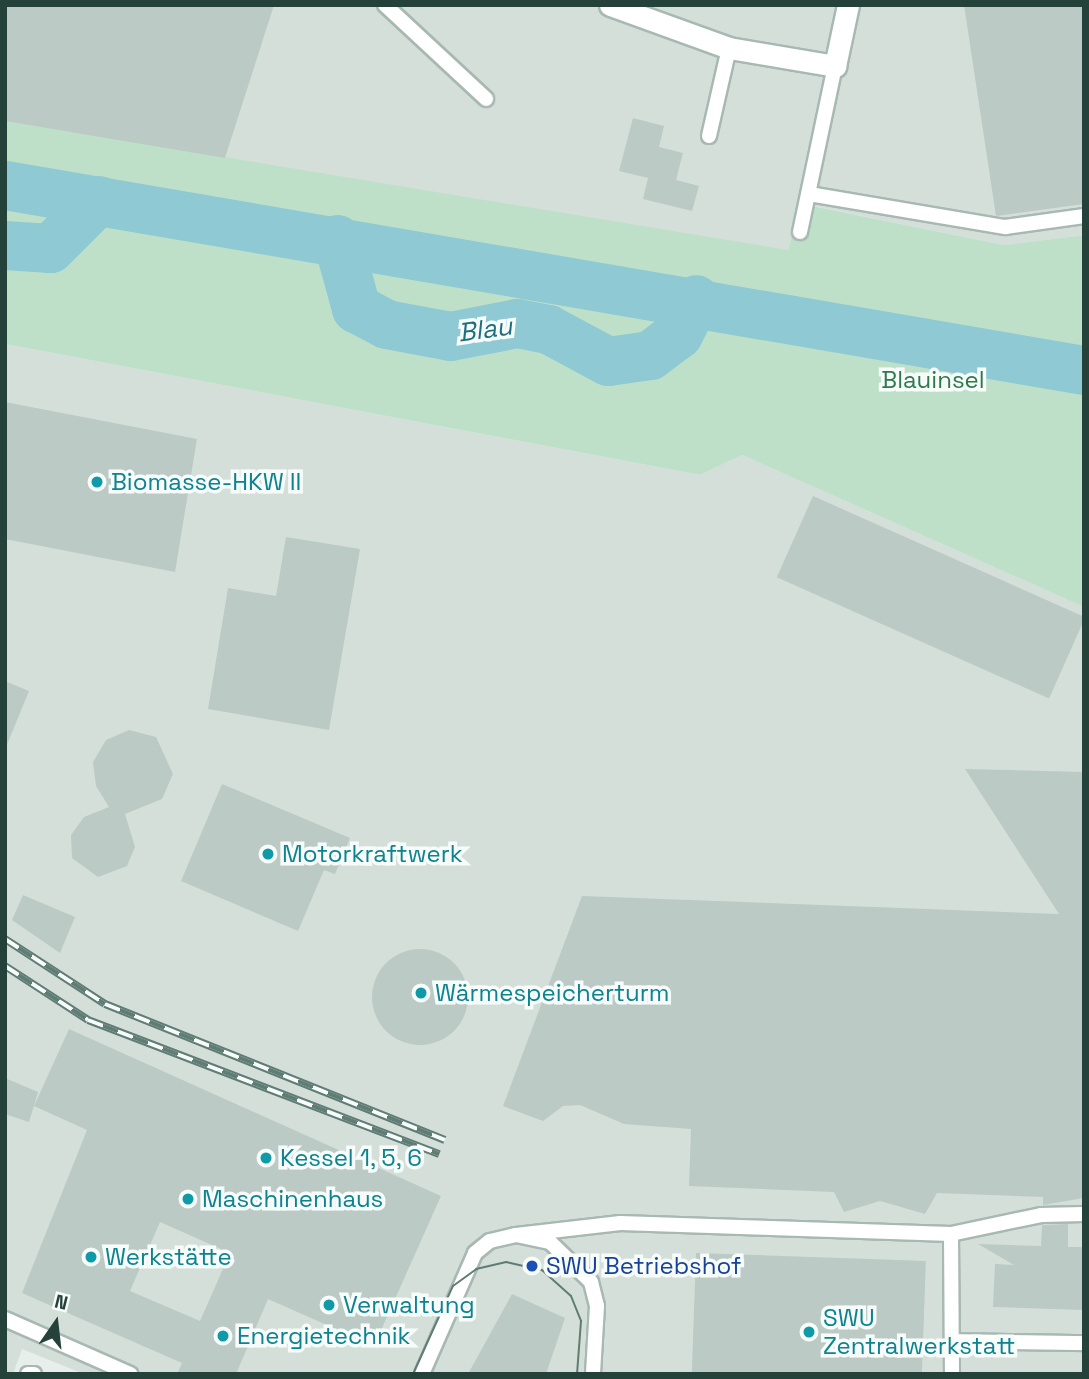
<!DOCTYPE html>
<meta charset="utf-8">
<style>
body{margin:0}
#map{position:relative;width:1089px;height:1379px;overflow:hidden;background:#e6efeb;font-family:"Space Grotesk",sans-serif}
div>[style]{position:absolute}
.built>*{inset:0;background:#d4dfda}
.green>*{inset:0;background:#bfe0c8}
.river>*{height:49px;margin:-24.5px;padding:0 24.5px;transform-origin:24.5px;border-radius:24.5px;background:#8ec9d4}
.building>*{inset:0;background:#bbcac4;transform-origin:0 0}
.round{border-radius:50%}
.roads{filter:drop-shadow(2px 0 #a8b8b2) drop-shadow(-2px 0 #a8b8b2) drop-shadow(0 2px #a8b8b2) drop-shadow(0 -2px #a8b8b2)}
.lane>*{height:14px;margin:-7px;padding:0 7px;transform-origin:7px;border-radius:7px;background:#fff}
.street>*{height:21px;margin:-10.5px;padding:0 10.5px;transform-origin:10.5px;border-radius:10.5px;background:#fff}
.tram>*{height:2px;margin:-1px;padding:0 1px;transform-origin:1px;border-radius:1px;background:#5f7d75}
.rail>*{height:8px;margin-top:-4px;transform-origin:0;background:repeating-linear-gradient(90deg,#f7fbf9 0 16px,#5f7d75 0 32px);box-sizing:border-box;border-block:2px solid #5f7d75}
.dots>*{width:19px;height:19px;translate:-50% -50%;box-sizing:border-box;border:4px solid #f7fbf9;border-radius:50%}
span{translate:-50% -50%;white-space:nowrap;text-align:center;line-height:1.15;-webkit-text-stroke:7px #f7fbf9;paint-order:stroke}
.park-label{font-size:24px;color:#2d7a4b}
.culture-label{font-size:24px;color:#0d838f}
.left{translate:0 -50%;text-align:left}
.transit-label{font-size:24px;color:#164399}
.water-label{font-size:26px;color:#1c6f80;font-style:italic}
.frame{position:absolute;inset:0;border:7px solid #24423a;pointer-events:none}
.north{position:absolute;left:21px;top:1288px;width:70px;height:70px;-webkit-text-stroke:5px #f7fbf9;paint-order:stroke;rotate:14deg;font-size:19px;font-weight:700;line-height:28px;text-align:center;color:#24423a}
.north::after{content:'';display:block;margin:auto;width:24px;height:32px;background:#24423a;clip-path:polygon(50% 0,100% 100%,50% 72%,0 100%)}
</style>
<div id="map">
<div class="built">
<div style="clip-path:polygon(5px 5px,1084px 5px,1084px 235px,1004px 245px,803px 204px,788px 251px,29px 127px,5px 121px)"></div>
<div style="clip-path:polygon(5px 344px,700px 475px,742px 455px,1084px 607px,1084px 1374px,84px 1374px,22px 1349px,13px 1374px,5px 1374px)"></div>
</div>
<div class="green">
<div style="clip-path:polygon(5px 121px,788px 250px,802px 204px,1004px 245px,1084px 235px,1084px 607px,742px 455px,700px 475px,5px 344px)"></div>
</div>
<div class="river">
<div style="left:5px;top:185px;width:1095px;rotate:9.73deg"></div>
<div style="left:337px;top:239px;width:72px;rotate:74.6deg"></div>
<div style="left:356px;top:308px;width:34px;rotate:28deg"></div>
<div style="left:386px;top:324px;width:65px;rotate:10.6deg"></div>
<div style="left:450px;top:336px;width:68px;rotate:-11deg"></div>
<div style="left:517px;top:323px;width:32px;rotate:11deg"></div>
<div style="left:548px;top:329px;width:68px;rotate:28.1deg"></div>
<div style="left:608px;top:361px;width:42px;rotate:-8.1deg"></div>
<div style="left:650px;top:355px;width:35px;rotate:-37deg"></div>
<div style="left:678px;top:334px;width:39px;rotate:-63deg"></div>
<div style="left:5px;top:245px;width:45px;rotate:3.8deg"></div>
<div style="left:50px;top:248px;width:68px;rotate:-45deg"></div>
</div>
<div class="building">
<div style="clip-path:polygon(5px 5px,274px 5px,225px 158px,5px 121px)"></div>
<div style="clip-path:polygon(964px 5px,1084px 5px,1084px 204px,996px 216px)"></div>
<div style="clip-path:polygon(633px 118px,664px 126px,659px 147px,683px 153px,676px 180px,699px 186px,692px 211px,643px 199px,648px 178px,619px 171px)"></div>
<div style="clip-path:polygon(5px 402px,197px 439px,175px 572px,5px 539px)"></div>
<div style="left:813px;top:496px;width:298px;height:89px;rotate:24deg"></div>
<div style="clip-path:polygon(286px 537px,360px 549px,329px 730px,208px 709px,228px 588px,276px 596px)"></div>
<div style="clip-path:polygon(5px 681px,29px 691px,6px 747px,5px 747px)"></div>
<div style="clip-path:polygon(129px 730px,156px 737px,173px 774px,162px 799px,125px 814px,135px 847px,127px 866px,98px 877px,72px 858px,71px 835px,84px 817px,109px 807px,96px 786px,93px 762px,106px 740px)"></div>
<div style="clip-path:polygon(965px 769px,1084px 772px,1084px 1198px,1043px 1205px,1043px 1197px,937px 1193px,925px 1214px,880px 1201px,844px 1212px,834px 1192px,689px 1186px,691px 1129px,624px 1124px,580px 1105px,563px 1106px,543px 1121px,503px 1106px,582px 896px,1059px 914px)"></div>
<div style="clip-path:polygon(222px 784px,350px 838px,335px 874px,324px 870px,298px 931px,181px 881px)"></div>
<div style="clip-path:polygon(23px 895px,75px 917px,60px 953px,12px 920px)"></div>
<div class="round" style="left:372px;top:949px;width:96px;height:96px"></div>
<div style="clip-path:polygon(evenodd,69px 1029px,441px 1196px,374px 1346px,268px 1299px,236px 1374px,177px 1374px,182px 1363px,22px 1293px,87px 1130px,34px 1106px,69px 1029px,160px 1222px,230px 1253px,200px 1321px,130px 1291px,160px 1222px)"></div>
<div style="clip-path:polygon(5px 1078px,38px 1092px,29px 1122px,5px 1114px)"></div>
<div style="clip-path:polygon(1068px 1224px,1068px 1247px,1084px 1247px,1084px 1310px,993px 1307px,995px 1264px,1014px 1265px,978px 1244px,1041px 1246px,1042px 1225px)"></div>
<div style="left:696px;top:1253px;width:230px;height:121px;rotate:2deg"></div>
<div style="clip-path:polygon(512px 1294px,565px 1318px,546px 1374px,468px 1374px)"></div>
</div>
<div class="roads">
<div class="lane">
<div style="left:385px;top:5px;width:138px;rotate:42.9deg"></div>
<div style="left:709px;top:136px;width:90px;rotate:-77.2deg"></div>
<div style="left:809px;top:194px;width:199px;rotate:9.6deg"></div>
<div style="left:1005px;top:227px;width:80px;rotate:-7.9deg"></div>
<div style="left:800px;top:232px;width:170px;rotate:-78.1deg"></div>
<div style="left:951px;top:1234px;width:140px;rotate:89.6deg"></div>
<div style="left:516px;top:1235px;width:105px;rotate:-6.6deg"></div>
<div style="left:620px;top:1223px;width:331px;rotate:1.9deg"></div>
<div style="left:951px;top:1234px;width:92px;rotate:-11.9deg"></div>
<div style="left:1041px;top:1215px;width:43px;rotate:-1.3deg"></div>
<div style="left:5px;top:1319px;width:137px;rotate:23.7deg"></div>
<div style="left:952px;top:1341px;width:132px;rotate:0.9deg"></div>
<div style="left:28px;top:1374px;width:6px"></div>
<div style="left:422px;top:1374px;width:132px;rotate:-66.3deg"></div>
<div style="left:475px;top:1253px;width:19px;rotate:-39deg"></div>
<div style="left:490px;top:1241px;width:27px;rotate:-13deg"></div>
<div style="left:516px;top:1235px;width:35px;rotate:12deg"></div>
<div style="left:550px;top:1242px;width:57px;rotate:44.3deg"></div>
<div style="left:591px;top:1282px;width:25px;rotate:76deg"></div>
<div style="left:597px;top:1306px;width:68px;rotate:93.4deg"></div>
</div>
<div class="street">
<div style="left:610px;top:5px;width:127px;rotate:19.9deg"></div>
<div style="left:729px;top:48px;width:108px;rotate:9.6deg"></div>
<div style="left:835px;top:66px;width:62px;rotate:-78deg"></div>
</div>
</div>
<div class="tram">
<div style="left:413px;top:1374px;width:97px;rotate:-65.6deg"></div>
<div style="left:453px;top:1286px;width:29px;rotate:-36deg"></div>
<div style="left:476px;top:1269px;width:31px;rotate:-13deg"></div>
<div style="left:506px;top:1262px;width:37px;rotate:13deg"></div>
<div style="left:542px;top:1270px;width:39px;rotate:42deg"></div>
<div style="left:571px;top:1296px;width:27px;rotate:68deg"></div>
<div style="left:581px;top:1321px;width:53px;rotate:94.3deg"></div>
</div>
<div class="rail">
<div style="left:5px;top:939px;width:119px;rotate:33deg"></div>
<div style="left:105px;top:1004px;width:366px;rotate:21.8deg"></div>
<div style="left:5px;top:966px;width:99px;rotate:33deg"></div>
<div style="left:88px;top:1020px;width:376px;rotate:20.9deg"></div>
</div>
<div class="dots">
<div style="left:97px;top:482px;background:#0f9aa8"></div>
<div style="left:268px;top:854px;background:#0f9aa8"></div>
<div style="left:421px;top:993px;background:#0f9aa8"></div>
<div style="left:266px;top:1158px;background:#0f9aa8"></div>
<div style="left:188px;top:1199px;background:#0f9aa8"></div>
<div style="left:91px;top:1257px;background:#0f9aa8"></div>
<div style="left:532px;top:1266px;background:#1a4fb4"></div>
<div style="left:329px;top:1305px;background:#0f9aa8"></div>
<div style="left:809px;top:1332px;background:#0f9aa8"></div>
<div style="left:223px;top:1336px;background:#0f9aa8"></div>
</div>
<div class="park-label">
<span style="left:933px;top:380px">Blauinsel</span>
</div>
<div class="culture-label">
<span class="left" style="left:111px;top:482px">Biomasse-HKW II</span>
<span class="left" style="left:282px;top:854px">Motorkraftwerk</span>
<span class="left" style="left:435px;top:993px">Wärmespeicherturm</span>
<span class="left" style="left:280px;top:1158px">Kessel 1, 5, 6</span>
<span class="left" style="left:202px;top:1199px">Maschinenhaus</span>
<span class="left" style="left:105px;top:1257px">Werkstätte</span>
<span class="left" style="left:343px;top:1305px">Verwaltung</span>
<span class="left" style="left:823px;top:1332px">SWU<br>Zentralwerkstatt</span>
<span class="left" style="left:237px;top:1336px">Energietechnik</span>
</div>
<div class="transit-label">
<span class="left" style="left:546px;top:1266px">SWU Betriebshof</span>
</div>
<div class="water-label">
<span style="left:485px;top:330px;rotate:-8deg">Blau</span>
</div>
<div class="frame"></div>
<div class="north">N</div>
</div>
